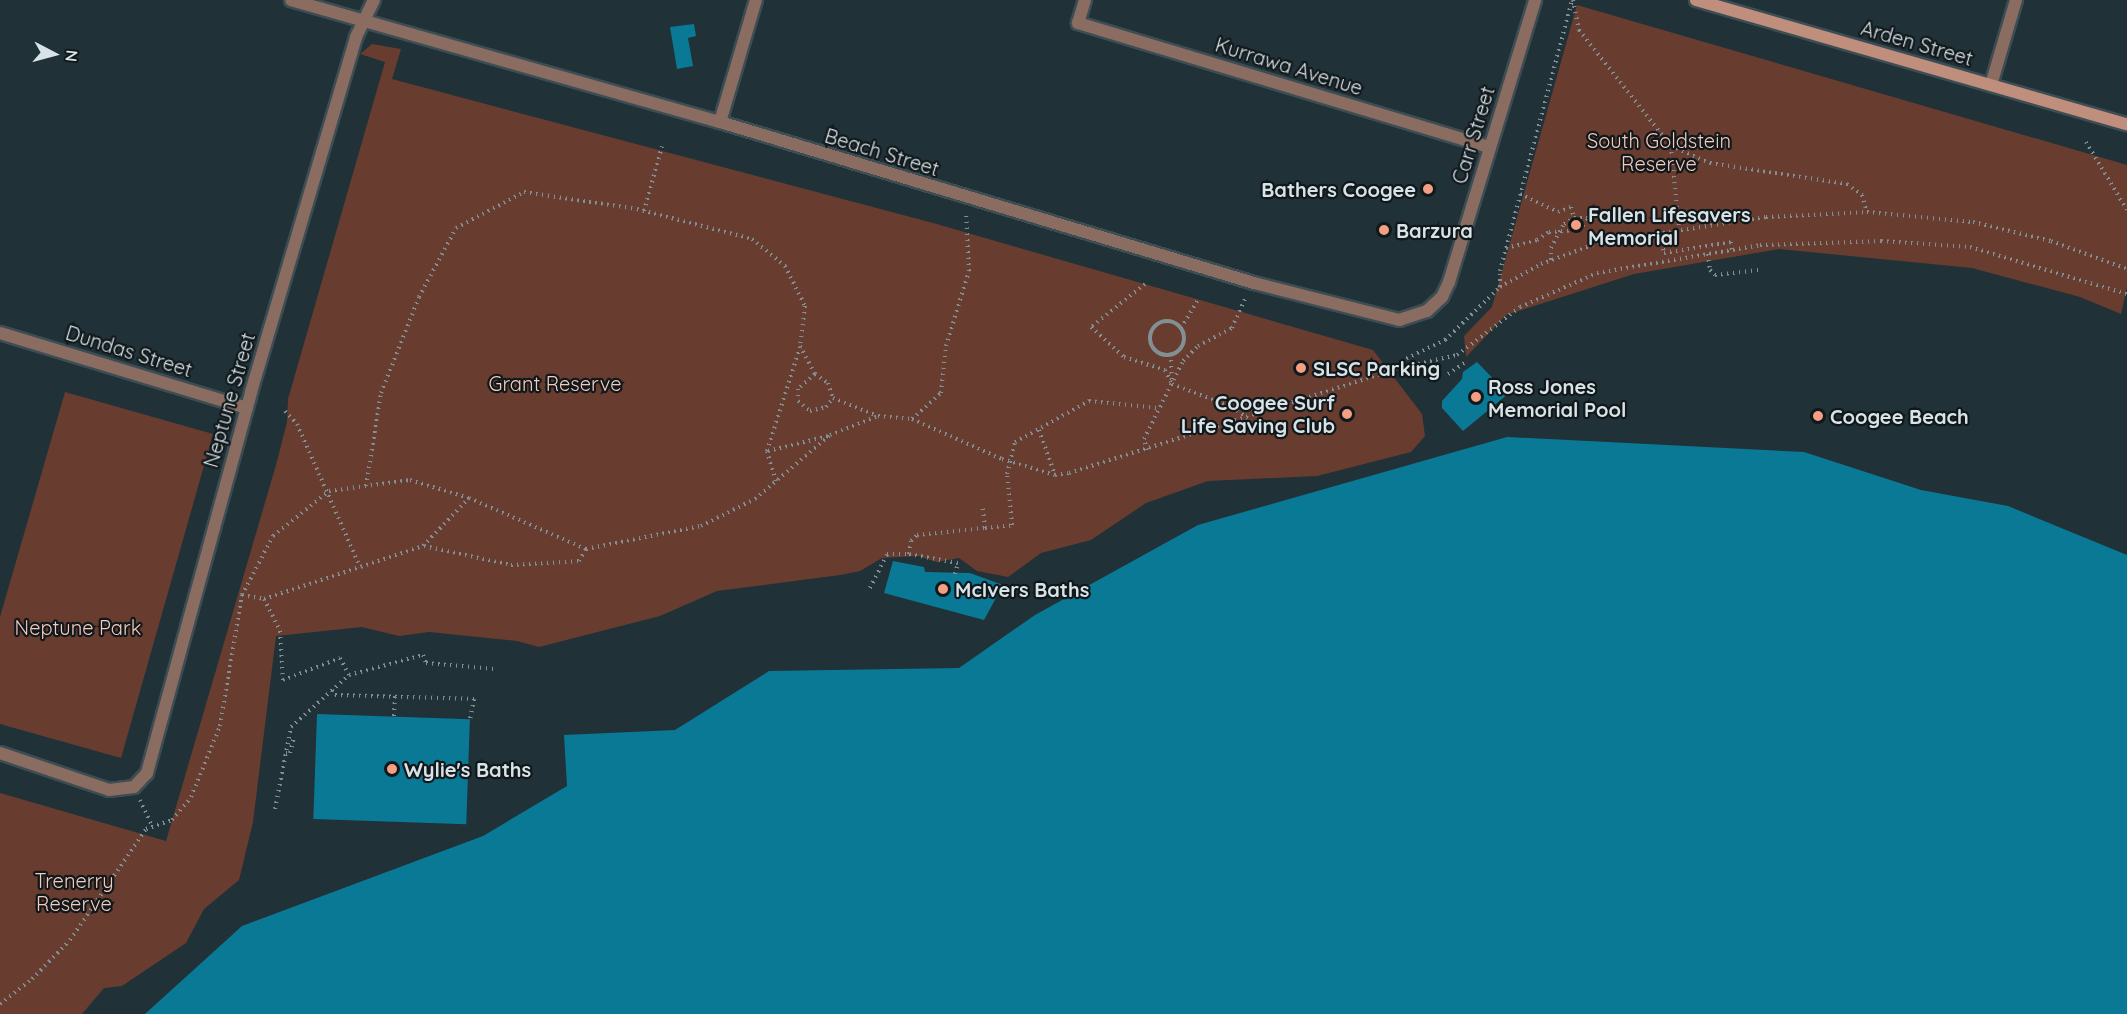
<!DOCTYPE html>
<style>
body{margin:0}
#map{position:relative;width:2127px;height:1014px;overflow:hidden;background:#203138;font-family:Quicksand,sans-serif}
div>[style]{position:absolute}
.green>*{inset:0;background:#683d30}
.water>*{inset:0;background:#0a7996;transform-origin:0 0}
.path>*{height:4px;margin-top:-2px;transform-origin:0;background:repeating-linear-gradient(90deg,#829095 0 1.5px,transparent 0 6px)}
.path>.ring{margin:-2px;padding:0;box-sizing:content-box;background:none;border:4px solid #829095;border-radius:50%}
.roads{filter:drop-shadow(2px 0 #3d4d54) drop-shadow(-2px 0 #3d4d54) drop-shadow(0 2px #3d4d54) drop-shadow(0 -2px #3d4d54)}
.lane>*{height:12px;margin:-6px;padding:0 6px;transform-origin:6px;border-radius:6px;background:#8b6c61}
.street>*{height:12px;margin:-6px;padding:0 6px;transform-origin:6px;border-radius:6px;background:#8b6c61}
.secondary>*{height:12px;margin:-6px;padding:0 6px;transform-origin:6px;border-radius:6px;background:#c08e7d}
.dots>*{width:16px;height:16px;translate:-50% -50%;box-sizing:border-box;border:3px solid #10181b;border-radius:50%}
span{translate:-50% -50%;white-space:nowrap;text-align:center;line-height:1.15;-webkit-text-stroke:4.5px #10181b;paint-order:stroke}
.street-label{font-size:20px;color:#d8e3e7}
.park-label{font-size:20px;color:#f4cabd}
.poi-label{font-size:20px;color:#d8e3e7;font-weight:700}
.right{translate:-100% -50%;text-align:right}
.left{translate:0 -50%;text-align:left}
.north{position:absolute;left:24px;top:24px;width:60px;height:60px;-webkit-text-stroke:4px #10181b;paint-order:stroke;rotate:96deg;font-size:16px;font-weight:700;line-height:24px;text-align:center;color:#d8e3e7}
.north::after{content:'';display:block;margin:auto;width:21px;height:27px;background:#d8e3e7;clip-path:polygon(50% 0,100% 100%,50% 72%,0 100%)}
</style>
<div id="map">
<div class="green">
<div style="clip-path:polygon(1577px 5px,2127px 165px,2127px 287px,2121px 314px,2080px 297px,1972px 268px,1779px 249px,1634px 274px,1506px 315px,1466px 357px,1464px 336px,1492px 307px)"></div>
<div style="clip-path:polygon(372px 44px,401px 49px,392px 79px,933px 223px,1373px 350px,1422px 414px,1425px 436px,1411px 452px,1317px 476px,1208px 481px,1146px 503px,1091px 540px,1041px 553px,1008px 577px,977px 571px,959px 558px,937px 562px,918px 556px,882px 558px,860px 571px,840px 575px,717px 591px,660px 616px,539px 647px,517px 641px,429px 632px,399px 636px,362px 627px,276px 636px,253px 822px,239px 880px,204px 909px,186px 943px,122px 986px,104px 988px,82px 1014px,0 1014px,0 793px,166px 841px,276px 465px,287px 422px,288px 399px,385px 62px,360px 54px)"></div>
<div style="clip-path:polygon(65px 392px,213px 434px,121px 758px,0 724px,0 617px)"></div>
</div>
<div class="water">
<div style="clip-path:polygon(694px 24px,696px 36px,688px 38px,693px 66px,677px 69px,670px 27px)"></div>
<div style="clip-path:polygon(1477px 362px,1508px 394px,1463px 431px,1442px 408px,1442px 401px,1462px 379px,1463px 372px)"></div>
<div style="clip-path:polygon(1507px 437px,1804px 452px,1921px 490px,2008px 506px,2127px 555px,2127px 1014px,145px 1014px,242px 926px,483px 836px,567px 786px,564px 735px,675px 730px,769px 671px,959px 668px,1035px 615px,1198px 525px)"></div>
<div style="clip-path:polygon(893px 561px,924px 567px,925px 572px,970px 573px,1003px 585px,984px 620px,884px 593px)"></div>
<div style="left:317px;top:714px;width:153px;height:105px;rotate:2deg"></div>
</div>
<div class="path">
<div style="left:1573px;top:0;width:31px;rotate:79deg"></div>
<div style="left:1579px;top:30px;width:148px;rotate:51.6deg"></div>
<div style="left:1671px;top:146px;width:43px;rotate:23.6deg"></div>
<div style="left:1710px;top:163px;width:139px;rotate:8.7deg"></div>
<div style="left:1847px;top:184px;width:19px;rotate:36deg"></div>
<div style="left:1862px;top:195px;width:18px;rotate:74deg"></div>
<div style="left:2086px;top:142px;width:79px;rotate:58.9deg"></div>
<div style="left:1671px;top:146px;width:81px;rotate:84.4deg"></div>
<div style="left:1520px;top:194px;width:42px;rotate:25.3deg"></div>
<div style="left:1558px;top:212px;width:14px;rotate:-21deg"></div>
<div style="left:1571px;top:207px;width:11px;rotate:75deg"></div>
<div style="left:644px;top:211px;width:67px;rotate:-74.5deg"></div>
<div style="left:1660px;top:231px;width:22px;rotate:80deg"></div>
<div style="left:1664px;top:253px;width:68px;rotate:-9.3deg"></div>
<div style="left:1731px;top:242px;width:8px;rotate:83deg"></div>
<div style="left:1506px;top:248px;width:32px;rotate:-14deg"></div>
<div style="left:1537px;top:240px;width:14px;rotate:-34deg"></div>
<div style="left:1549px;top:232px;width:30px;rotate:-4deg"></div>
<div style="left:1579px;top:230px;width:16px;rotate:-50deg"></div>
<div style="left:1589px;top:218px;width:16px;rotate:-15deg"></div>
<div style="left:1708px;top:254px;width:16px;rotate:83deg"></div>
<div style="left:1710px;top:270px;width:7px;rotate:45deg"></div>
<div style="left:1715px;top:275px;width:44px;rotate:-6.5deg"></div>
<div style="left:1551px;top:260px;width:12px;rotate:-90deg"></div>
<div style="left:1551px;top:248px;width:27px;rotate:-62deg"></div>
<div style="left:1564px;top:224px;width:12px;rotate:-31deg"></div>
<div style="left:1574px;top:218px;width:15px"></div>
<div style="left:1145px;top:284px;width:69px;rotate:141.5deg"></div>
<div style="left:1091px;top:327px;width:45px;rotate:42.3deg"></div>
<div style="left:1124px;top:357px;width:43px;rotate:17.6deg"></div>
<div style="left:1165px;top:370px;width:16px;rotate:63deg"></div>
<div style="left:1172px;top:384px;width:64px;rotate:21deg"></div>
<div style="left:1232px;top:407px;width:19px;rotate:35deg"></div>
<div style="left:1500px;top:287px;width:16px;rotate:-90deg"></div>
<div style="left:1500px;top:271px;width:279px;rotate:-75.1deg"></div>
<div class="ring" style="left:1150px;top:321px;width:30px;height:30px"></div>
<div style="left:1181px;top:328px;width:33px;rotate:-59deg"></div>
<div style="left:1171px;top:354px;width:27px;rotate:88deg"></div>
<div style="left:1395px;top:369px;width:64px;rotate:-12.7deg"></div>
<div style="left:1457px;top:355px;width:79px;rotate:-37.3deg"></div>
<div style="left:1520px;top:307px;width:84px;rotate:-23.8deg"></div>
<div style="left:1597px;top:273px;width:165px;rotate:-9.7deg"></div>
<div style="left:1760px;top:245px;width:121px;rotate:-1.9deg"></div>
<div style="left:1881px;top:241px;width:89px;rotate:3.9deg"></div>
<div style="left:1970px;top:247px;width:164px;rotate:16.7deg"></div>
<div style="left:815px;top:374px;width:23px;rotate:139deg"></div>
<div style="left:798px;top:389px;width:12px;rotate:90deg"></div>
<div style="left:798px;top:401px;width:16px;rotate:40deg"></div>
<div style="left:810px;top:411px;width:16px;rotate:-14deg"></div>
<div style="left:826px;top:407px;width:11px;rotate:-52deg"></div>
<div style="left:1448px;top:374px;width:23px;rotate:-34deg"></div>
<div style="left:285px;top:411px;width:18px;rotate:47deg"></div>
<div style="left:297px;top:424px;width:156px;rotate:66.2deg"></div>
<div style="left:912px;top:419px;width:39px;rotate:-42deg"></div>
<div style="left:941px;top:393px;width:47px;rotate:-83.9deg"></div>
<div style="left:946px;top:346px;width:78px;rotate:-73deg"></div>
<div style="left:969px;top:271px;width:57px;rotate:-93deg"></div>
<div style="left:1039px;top:430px;width:48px;rotate:70.4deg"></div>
<div style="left:1147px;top:450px;width:11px;rotate:-105deg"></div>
<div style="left:1144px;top:439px;width:87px;rotate:-63.4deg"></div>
<div style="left:1183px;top:361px;width:21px;rotate:-45deg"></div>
<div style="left:1198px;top:346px;width:38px;rotate:-28deg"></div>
<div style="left:1232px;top:328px;width:34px;rotate:-66deg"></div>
<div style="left:768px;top:451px;width:62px;rotate:-14deg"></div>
<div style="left:776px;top:481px;width:31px;rotate:-107deg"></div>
<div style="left:767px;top:451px;width:109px;rotate:-72.4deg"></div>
<div style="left:366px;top:486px;width:94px;rotate:-80.8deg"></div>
<div style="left:381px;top:393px;width:103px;rotate:-68.4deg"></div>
<div style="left:419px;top:297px;width:78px;rotate:-61.8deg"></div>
<div style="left:456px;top:228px;width:77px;rotate:-27.9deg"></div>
<div style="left:524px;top:192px;width:114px;rotate:8.6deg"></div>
<div style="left:637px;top:209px;width:119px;rotate:14.6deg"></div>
<div style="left:752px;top:239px;width:43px;rotate:39.3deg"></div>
<div style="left:785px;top:266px;width:45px;rotate:63.4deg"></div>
<div style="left:805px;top:306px;width:40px;rotate:97.1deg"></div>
<div style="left:800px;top:346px;width:32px;rotate:62deg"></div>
<div style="left:815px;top:374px;width:16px;rotate:35deg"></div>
<div style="left:828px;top:383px;width:16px;rotate:72deg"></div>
<div style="left:833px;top:398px;width:48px;rotate:21.8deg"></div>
<div style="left:985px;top:528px;width:27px;rotate:-6deg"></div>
<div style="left:1012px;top:525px;width:51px;rotate:-95.6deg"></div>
<div style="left:1007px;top:474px;width:33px;rotate:-76deg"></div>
<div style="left:1015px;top:442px;width:85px;rotate:-29deg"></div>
<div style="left:1089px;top:401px;width:70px;rotate:5.7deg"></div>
<div style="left:424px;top:546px;width:89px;rotate:12.3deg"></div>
<div style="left:511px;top:565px;width:68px;rotate:-3.4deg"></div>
<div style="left:579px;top:561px;width:14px;rotate:-60deg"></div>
<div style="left:955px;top:574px;width:11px;rotate:-75deg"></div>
<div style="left:958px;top:563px;width:50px;rotate:-169.6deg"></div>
<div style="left:909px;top:554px;width:13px;rotate:-81deg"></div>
<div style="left:911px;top:541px;width:8px;rotate:-45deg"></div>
<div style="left:917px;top:535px;width:68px;rotate:-5.9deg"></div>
<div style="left:985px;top:528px;width:24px;rotate:-97deg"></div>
<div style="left:870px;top:588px;width:38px;rotate:-63deg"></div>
<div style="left:887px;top:554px;width:22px"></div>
<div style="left:242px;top:595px;width:22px;rotate:10deg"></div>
<div style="left:264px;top:599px;width:168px;rotate:-18.4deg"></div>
<div style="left:423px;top:546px;width:66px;rotate:-46.2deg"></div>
<div style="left:264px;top:599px;width:36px;rotate:63deg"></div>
<div style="left:280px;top:631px;width:49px;rotate:86.5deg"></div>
<div style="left:283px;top:680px;width:61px;rotate:-21.1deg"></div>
<div style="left:340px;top:658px;width:19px;rotate:62deg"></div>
<div style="left:332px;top:690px;width:6px;rotate:59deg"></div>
<div style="left:335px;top:695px;width:139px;rotate:1.6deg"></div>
<div style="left:474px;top:699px;width:21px;rotate:101deg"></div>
<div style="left:394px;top:716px;width:20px;rotate:-87deg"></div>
<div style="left:286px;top:753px;width:4px"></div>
<div style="left:290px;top:753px;width:16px;rotate:-76deg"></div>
<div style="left:140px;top:800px;width:29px;rotate:65deg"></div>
<div style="left:275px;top:809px;width:84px;rotate:-79deg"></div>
<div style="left:291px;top:727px;width:78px;rotate:-41.9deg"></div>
<div style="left:349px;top:675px;width:77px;rotate:-15.1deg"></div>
<div style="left:423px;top:655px;width:9px;rotate:69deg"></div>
<div style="left:426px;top:663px;width:69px;rotate:5deg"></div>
<div style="left:0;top:1004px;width:41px;rotate:-38deg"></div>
<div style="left:32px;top:979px;width:54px;rotate:-45.7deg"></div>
<div style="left:70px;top:940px;width:135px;rotate:-55.6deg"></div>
<div style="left:146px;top:829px;width:28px;rotate:-19deg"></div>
<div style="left:172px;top:820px;width:30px;rotate:-50deg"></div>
<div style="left:191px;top:797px;width:77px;rotate:-67.8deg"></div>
<div style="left:220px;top:726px;width:133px;rotate:-80.5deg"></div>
<div style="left:242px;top:595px;width:67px;rotate:-62.3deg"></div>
<div style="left:273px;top:536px;width:72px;rotate:-38.8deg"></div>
<div style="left:329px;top:491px;width:82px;rotate:-7.7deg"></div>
<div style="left:410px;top:480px;width:62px;rotate:17deg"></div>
<div style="left:469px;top:498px;width:128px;rotate:23.6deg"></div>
<div style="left:586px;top:549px;width:117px;rotate:-11.3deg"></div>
<div style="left:701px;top:526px;width:60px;rotate:-26.6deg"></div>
<div style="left:755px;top:499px;width:99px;rotate:-40.5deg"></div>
<div style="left:830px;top:435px;width:52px;rotate:-21.6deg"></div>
<div style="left:878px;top:416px;width:34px;rotate:5deg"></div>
<div style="left:912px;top:419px;width:98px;rotate:24deg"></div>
<div style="left:1002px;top:459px;width:55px;rotate:16.8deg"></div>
<div style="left:1055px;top:475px;width:14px;rotate:-8deg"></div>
<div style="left:1069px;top:473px;width:341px;rotate:-17.6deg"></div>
<div style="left:1394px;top:370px;width:11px;rotate:-52deg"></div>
<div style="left:1401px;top:361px;width:49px;rotate:-25.5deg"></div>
<div style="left:1445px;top:340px;width:76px;rotate:-43.9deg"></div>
<div style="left:1500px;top:287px;width:47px;rotate:-29.3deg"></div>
<div style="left:1541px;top:264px;width:61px;rotate:-20.2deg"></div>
<div style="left:1598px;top:243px;width:170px;rotate:-8.8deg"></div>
<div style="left:1766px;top:217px;width:101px;rotate:-2.8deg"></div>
<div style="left:1867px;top:212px;width:106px;rotate:5.4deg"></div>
<div style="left:1973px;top:222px;width:80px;rotate:13.7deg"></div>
<div style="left:2051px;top:241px;width:81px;rotate:20.2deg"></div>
</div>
<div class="roads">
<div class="lane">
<div style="left:1078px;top:23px;width:24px;rotate:-73deg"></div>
<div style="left:1991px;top:85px;width:89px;rotate:-73.6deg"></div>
</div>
<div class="street">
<div style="left:291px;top:0;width:446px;rotate:15.9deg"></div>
<div style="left:720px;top:122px;width:558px;rotate:16.78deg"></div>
<div style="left:1254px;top:283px;width:150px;rotate:14.3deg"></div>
<div style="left:1399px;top:320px;width:29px;rotate:-18deg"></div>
<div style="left:1427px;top:311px;width:21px;rotate:-43deg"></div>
<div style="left:1442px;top:297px;width:17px;rotate:-65deg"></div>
<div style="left:1449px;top:282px;width:295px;rotate:-73deg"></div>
<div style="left:1078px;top:23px;width:430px;rotate:16.8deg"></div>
<div style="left:720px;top:122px;width:127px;rotate:-73.6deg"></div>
<div style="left:0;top:333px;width:258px;rotate:16.9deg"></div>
<div style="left:0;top:753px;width:115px;rotate:18.7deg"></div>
<div style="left:109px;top:790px;width:25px;rotate:-7deg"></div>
<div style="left:134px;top:787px;width:19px;rotate:-47deg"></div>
<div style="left:147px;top:773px;width:395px;rotate:-74.7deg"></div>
<div style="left:251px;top:392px;width:370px;rotate:-73.5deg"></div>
<div style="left:356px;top:37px;width:41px;rotate:-64.1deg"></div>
</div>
<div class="secondary">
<div style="left:1696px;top:0;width:448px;rotate:16.1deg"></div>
</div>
</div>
<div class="dots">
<div style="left:1428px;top:189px;background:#f39f83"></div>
<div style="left:1576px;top:225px;background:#f39f83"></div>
<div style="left:1384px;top:230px;background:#f39f83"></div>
<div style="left:1301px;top:368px;background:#f39f83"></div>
<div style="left:1476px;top:397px;background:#f39f83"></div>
<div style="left:1347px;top:414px;background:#f39f83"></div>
<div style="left:1818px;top:416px;background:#f39f83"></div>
<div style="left:943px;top:589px;background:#f39f83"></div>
<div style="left:392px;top:769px;background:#f39f83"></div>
</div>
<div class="street-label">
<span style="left:1917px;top:43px;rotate:16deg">Arden Street</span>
<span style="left:1289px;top:66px;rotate:17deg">Kurrawa Avenue</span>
<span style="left:1473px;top:135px;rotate:-73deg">Carr Street</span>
<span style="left:882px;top:152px;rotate:17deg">Beach Street</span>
<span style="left:129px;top:351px;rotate:17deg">Dundas Street</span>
<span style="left:229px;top:400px;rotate:-74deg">Neptune Street</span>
</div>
<div class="park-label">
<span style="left:1659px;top:152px">South Goldstein<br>Reserve</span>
<span style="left:555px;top:383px">Grant Reserve</span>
<span style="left:78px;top:627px">Neptune Park</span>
<span style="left:74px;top:892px">Trenerry<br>Reserve</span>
</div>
<div class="poi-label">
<span class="right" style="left:1416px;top:189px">Bathers Coogee</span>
<span class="left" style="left:1588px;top:226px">Fallen Lifesavers<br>Memorial</span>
<span class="left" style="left:1396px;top:230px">Barzura</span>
<span class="left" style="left:1313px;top:368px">SLSC Parking</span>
<span class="left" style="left:1488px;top:398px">Ross Jones<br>Memorial Pool</span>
<span class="right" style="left:1335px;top:414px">Coogee Surf<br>Life Saving Club</span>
<span class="left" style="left:1830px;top:416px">Coogee Beach</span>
<span class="left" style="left:955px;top:589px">McIvers Baths</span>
<span class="left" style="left:404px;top:769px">Wylie's Baths</span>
</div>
<div class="north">N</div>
</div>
